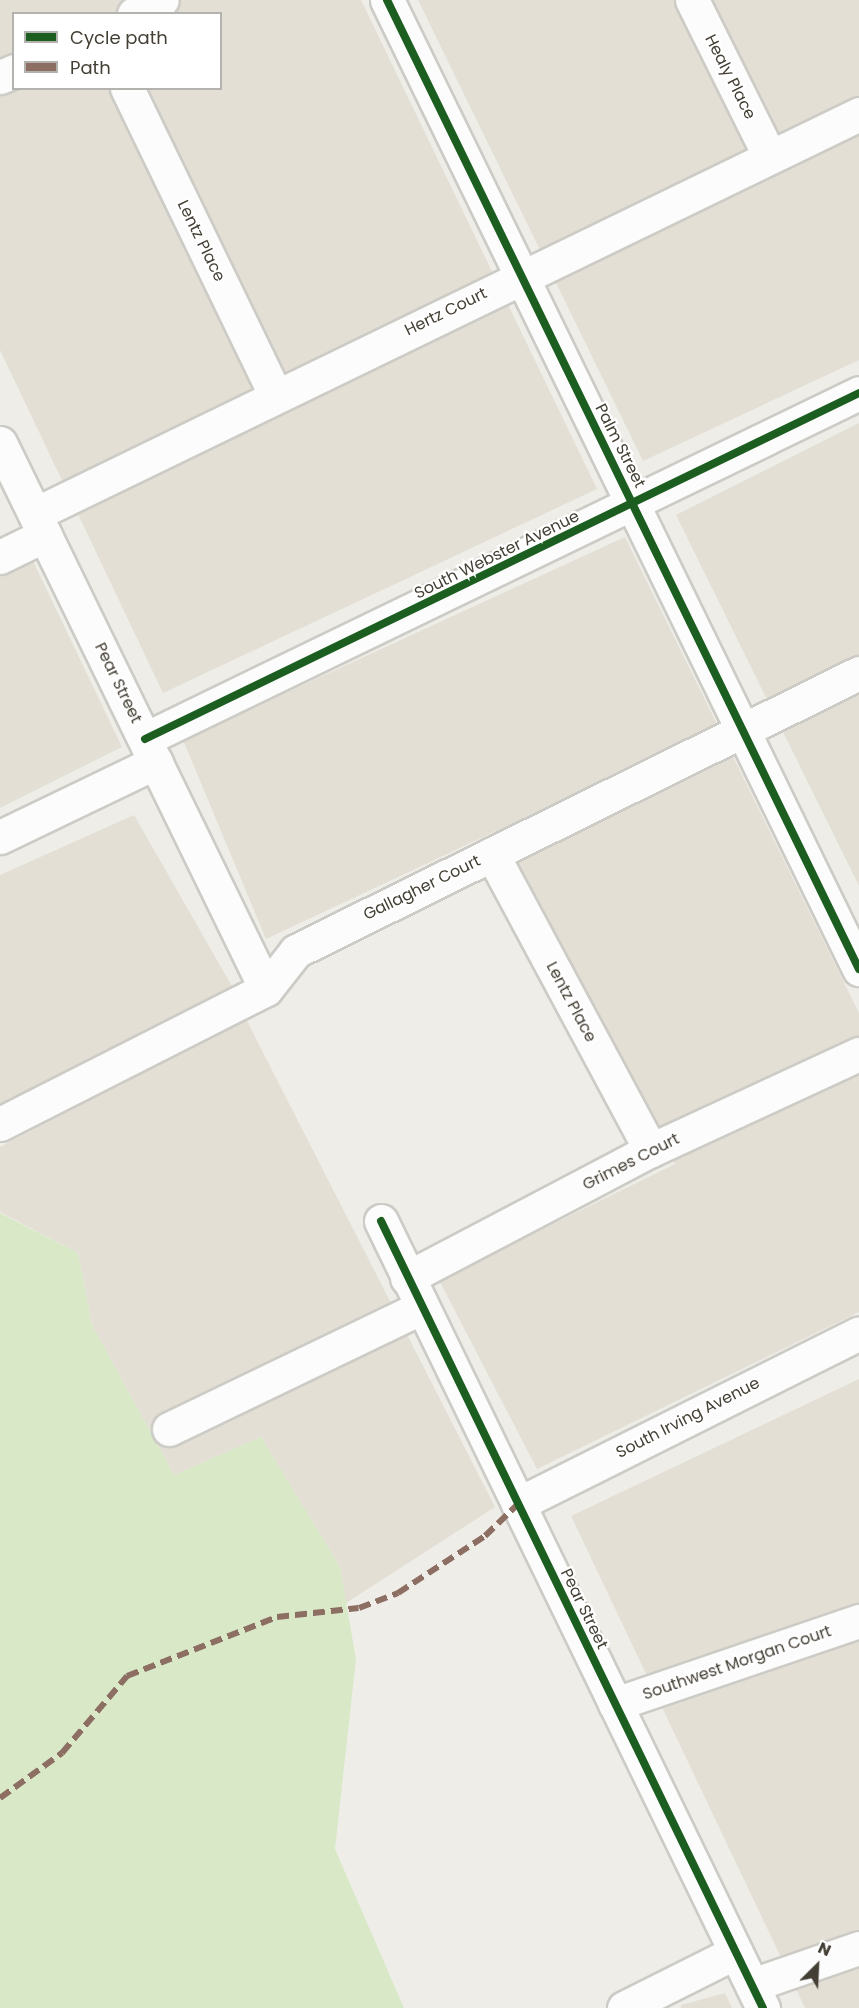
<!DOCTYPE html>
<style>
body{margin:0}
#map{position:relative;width:859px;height:2008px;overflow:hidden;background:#eeede8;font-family:Poppins,sans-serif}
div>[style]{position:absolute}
.residential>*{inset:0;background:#e3dfd5}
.green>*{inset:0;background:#d9e9c8}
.roads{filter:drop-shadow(2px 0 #cccbc5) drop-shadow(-2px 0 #cccbc5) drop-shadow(0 2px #cccbc5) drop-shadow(0 -2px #cccbc5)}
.minor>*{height:33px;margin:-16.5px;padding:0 16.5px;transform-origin:16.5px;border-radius:16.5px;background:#fcfcfc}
.quiet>*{height:6px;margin-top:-3px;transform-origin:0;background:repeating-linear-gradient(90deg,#8d6e63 0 12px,transparent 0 18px)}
.cycleway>*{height:8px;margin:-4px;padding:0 4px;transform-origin:4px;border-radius:4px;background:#1b5e20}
span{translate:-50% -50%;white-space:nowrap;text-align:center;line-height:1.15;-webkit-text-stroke:4.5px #fff;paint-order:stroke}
.street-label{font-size:16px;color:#443f34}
.legend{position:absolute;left:12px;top:12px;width:210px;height:78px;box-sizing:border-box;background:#fff;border:2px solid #b4b2ae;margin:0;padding:8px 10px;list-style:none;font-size:18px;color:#443f34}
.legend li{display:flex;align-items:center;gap:12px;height:30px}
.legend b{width:30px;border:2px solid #b4b2ae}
.north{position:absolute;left:787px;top:1936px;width:60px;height:60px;-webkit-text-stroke:4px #fff;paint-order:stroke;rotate:24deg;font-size:16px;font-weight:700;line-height:24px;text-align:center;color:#443f34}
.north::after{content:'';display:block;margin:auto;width:21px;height:27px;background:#443f34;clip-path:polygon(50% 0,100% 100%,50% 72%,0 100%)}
</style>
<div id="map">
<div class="residential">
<div style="clip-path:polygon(evenodd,0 0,361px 0,597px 489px,163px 693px,0 350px,0 0,14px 14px,220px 14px,220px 88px,14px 88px,14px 14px)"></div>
<div style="clip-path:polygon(418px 0,859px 0,859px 360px,643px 461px)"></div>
<div style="clip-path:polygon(859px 423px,859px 886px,676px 515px)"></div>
<div style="clip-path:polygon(625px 537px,859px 1013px,859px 1312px,537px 1469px,439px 1280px,675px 1164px,496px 831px,266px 939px,183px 740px)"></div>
<div style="clip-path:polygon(33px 561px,122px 747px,0 808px,0 577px)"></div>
<div style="clip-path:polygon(134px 815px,241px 1002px,0 1111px,0 875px)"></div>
<div style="clip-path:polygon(246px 1019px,495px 1507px,346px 1603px,340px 1567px,261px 1437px,174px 1475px,92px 1325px,78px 1253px,0 1212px,0 1147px)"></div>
<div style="clip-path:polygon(859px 1379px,859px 2008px,805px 2008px,571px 1516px)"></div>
<div style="clip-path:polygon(725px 1993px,732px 2008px,681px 2008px,681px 2005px)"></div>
</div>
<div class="green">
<div style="clip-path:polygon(0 1213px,78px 1253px,92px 1325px,174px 1475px,261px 1437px,340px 1567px,356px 1659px,335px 1849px,404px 2008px,0 2008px)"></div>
</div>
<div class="roads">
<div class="minor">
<div style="left:387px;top:0;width:1078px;rotate:64.03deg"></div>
<div style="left:692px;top:0;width:173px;rotate:63.6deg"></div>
<div style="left:134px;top:14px;width:31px;rotate:-27deg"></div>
<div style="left:0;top:77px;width:15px;rotate:-23deg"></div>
<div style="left:127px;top:88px;width:340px;rotate:64.2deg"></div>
<div style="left:0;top:443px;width:607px;rotate:64.03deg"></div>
<div style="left:35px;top:514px;width:916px;rotate:-25.89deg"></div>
<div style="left:0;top:557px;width:50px;rotate:-26.1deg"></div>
<div style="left:145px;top:739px;width:793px;rotate:-25.85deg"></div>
<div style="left:0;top:837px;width:173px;rotate:-25.7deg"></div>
<div style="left:492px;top:854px;width:336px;rotate:61.8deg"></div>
<div style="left:0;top:1124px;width:298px;rotate:-26.9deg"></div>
<div style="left:266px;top:989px;width:48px;rotate:-51.7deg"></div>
<div style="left:296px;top:951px;width:628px;rotate:-26.28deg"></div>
<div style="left:381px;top:1221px;width:875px;rotate:64.11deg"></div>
<div style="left:407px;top:1278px;width:276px;rotate:-27.7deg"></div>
<div style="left:651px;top:1150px;width:229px;rotate:-24.8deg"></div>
<div style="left:169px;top:1429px;width:281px;rotate:-25.7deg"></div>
<div style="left:518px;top:1504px;width:381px;rotate:-26.6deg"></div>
<div style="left:615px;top:1704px;width:258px;rotate:-18.8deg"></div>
<div style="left:752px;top:1985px;width:113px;rotate:-19.1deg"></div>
<div style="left:624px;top:2008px;width:125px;rotate:-26.6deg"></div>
</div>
</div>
<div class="quiet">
<div style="left:0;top:1798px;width:77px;rotate:-36deg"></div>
<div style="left:62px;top:1753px;width:101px;rotate:-49.8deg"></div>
<div style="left:127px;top:1676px;width:161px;rotate:-21.5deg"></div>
<div style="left:277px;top:1617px;width:82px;rotate:-6.3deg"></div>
<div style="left:359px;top:1608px;width:42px;rotate:-21deg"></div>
<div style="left:398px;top:1593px;width:104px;rotate:-33.2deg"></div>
<div style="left:485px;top:1536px;width:46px;rotate:-44.1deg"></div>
</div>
<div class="cycleway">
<div style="left:387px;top:0;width:1078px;rotate:64.03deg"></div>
<div style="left:145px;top:739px;width:793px;rotate:-25.85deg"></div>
<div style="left:381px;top:1221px;width:875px;rotate:64.11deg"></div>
</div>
<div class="street-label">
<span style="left:730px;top:77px;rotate:63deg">Healy Place</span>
<span style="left:201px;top:241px;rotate:64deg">Lentz Place</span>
<span style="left:446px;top:312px;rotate:-26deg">Hertz Court</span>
<span style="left:620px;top:446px;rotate:63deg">Palm Street</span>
<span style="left:497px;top:555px;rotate:-26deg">South Webster Avenue</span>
<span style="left:118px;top:683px;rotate:64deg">Pear Street</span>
<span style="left:422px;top:888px;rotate:-26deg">Gallagher Court</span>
<span style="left:571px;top:1002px;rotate:62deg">Lentz Place</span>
<span style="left:631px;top:1162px;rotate:-27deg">Grimes Court</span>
<span style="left:688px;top:1418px;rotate:-27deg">South Irving Avenue</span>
<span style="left:584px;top:1609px;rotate:64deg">Pear Street</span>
<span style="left:737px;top:1663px;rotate:-19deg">Southwest Morgan Court</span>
</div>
<ul class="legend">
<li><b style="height:8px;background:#1b5e20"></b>Cycle path</li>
<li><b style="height:8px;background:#8d6e63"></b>Path</li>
</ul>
<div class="north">N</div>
</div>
